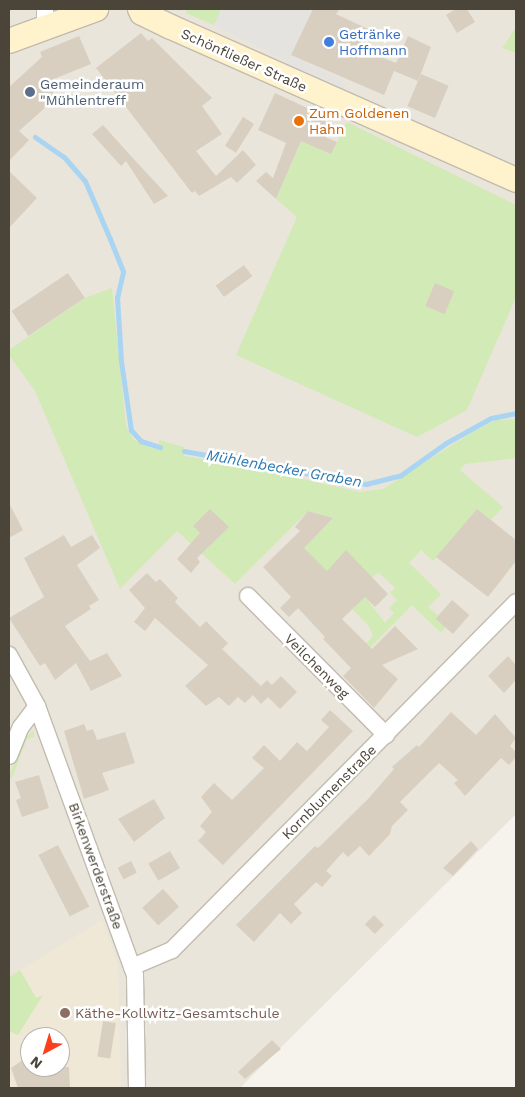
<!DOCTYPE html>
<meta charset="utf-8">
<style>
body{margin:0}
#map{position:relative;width:525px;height:1097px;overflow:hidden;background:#f6f3ec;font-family:"Work Sans",sans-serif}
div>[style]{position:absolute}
.residential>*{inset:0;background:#eae5da}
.education>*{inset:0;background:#efe8d6}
.green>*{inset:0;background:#d2eab5}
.parking>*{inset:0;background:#e5e3e0}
.stream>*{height:5px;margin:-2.5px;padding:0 2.5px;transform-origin:2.5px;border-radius:2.5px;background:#a9d4f2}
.building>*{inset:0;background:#d8cfc1;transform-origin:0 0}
.roads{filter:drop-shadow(1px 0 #c2bbae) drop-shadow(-1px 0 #c2bbae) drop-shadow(0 1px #c2bbae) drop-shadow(0 -1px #c2bbae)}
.minor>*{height:16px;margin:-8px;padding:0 8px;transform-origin:8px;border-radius:8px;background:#fff}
.secondary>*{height:24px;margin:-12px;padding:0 12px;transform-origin:12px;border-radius:12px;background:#fff3cd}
.dots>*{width:14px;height:14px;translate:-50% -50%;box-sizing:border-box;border:2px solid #fff;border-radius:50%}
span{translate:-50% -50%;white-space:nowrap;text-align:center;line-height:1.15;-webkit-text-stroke:5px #fff;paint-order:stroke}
.shop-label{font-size:14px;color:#366cbe}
.left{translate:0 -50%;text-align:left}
.street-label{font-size:14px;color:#4b4439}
.service-label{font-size:14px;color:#4e5e75}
.food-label{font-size:14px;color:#c56008}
.education-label{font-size:14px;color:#785e54}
.water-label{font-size:15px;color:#2e7ab2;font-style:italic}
.frame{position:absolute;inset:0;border:10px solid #4b4439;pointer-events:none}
.north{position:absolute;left:20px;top:1027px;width:50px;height:50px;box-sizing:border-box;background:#fff;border:1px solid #b7b4b0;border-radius:50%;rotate:219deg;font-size:14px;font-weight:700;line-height:20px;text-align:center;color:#4b4439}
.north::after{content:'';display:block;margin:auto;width:18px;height:22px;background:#fc3f1d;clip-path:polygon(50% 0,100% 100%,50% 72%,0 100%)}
</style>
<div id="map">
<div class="residential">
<div style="clip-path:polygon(evenodd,9px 9px,516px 9px,516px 27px,502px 48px,516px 53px,516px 814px,240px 1088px,9px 1088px,9px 9px,30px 1037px,60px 1037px,60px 1067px,30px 1067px,30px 1037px)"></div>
</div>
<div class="education">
<div style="clip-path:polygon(evenodd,102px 920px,118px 964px,121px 1088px,9px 1088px,9px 977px,102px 920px,30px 1037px,60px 1037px,60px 1067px,30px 1067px,30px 1037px)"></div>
</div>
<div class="green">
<div style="clip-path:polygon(186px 9px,217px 9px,221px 11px,214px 25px,186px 13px)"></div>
<div style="clip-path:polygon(516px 27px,516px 53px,502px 48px)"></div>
<div style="clip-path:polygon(347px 122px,516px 205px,516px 297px,467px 410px,417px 437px,236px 355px,297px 217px,276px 199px,302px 139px,331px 154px)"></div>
<div style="clip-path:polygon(112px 288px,126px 426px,134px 440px,149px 447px,159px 450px,159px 440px,184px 447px,184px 456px,246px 466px,360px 492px,383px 489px,474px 431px,496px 420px,516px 419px,516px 458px,465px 464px,460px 470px,503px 507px,491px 520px,477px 509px,433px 561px,421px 550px,409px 563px,441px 594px,428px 607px,438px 615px,436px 618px,446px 627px,441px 633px,412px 605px,369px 649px,364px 646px,373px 636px,369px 626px,352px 609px,365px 597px,385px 623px,394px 613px,389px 608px,397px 600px,390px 593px,395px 588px,378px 572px,347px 604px,299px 542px,311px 540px,333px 518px,308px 511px,235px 584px,177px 531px,120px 589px,35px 391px,9px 355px,9px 350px,85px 298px)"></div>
<div style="clip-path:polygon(34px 730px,34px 737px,27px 739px,12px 778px,9px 777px,22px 741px)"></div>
<div style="clip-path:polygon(20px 970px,36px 998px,43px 995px,18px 1035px,9px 1031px,9px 977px)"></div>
</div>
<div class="parking">
<div style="clip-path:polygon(222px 9px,313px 9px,291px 55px,343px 80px,345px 97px,285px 69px,287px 61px,214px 25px)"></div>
</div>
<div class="stream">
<div style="left:35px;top:137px;width:35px;rotate:35deg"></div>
<div style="left:64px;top:157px;width:32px;rotate:49deg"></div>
<div style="left:85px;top:181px;width:63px;rotate:66.7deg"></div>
<div style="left:110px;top:239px;width:35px;rotate:68deg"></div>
<div style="left:123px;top:272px;width:26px;rotate:103deg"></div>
<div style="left:117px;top:297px;width:64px;rotate:86.4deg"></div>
<div style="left:121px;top:361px;width:70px;rotate:81.8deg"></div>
<div style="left:131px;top:430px;width:15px;rotate:48deg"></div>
<div style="left:141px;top:441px;width:20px;rotate:18deg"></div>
<div style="left:184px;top:451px;width:185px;rotate:10.3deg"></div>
<div style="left:366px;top:484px;width:36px;rotate:-14deg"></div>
<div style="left:401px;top:475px;width:55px;rotate:-35.4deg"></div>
<div style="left:446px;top:443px;width:51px;rotate:-29.1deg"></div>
<div style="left:491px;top:418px;width:25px;rotate:-11deg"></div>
</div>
<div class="building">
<div style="clip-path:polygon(313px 9px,340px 9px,336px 14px,368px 29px,359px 48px,396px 63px,408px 36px,431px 47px,418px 81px,394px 71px,384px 95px,291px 55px)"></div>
<div style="clip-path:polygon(456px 9px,467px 9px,475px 22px,457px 33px,446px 15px)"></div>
<div style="clip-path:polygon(141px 33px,148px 41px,152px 38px,212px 98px,202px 106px,222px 134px,196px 151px,216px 176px,243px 150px,256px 165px,237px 183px,231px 177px,199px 196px,195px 191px,192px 193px,96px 68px)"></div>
<div style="clip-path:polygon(79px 36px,91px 64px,44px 83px,57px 97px,19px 131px,29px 140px,9px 161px,9px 87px,42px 57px,40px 52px)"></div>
<div style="left:421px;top:74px;width:30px;height:35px;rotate:23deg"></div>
<div style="clip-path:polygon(275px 93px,333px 120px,325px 137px,337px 142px,331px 154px,301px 141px,276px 199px,256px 181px,266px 172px,273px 178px,286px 143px,258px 130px)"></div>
<div style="left:243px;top:117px;width:13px;height:34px;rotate:32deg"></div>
<div style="clip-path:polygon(103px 125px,131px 156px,168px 196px,154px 204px,126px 161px,121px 166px,92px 134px)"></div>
<div style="clip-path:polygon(9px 171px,37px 198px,9px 228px)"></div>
<div style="left:244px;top:265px;width:14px;height:35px;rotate:54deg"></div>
<div style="left:68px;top:273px;width:30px;height:68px;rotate:56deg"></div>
<div style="left:435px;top:283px;width:21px;height:25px;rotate:23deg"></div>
<div style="clip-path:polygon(9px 503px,23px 530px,9px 538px)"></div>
<div style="clip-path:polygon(210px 509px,229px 527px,197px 558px,200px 562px,191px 573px,177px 559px,200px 533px,193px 526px)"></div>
<div style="clip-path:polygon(477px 509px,516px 540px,516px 561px,488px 597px,436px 557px)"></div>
<div style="clip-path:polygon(308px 511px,333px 518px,304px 548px,327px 571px,346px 550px,388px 594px,375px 607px,365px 597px,342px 619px,372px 649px,395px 626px,418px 649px,382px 665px,398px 679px,374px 708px,343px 676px,351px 668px,323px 639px,325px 637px,298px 608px,289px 617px,280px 608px,291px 597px,263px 567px,300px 531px,295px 527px)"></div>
<div style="clip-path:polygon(64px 535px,71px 547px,92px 535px,100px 548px,77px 565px,99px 600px,89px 606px,91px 609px,65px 626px,90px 661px,107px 653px,122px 676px,91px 691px,76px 663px,55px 680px,45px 663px,40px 666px,9px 618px,44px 597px,24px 558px)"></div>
<div style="clip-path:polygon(147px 573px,156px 582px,160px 579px,178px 598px,175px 602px,200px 627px,206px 621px,228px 643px,222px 649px,261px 686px,267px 680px,272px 685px,281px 676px,297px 692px,280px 709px,268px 697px,261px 704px,253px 695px,245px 703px,238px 697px,229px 706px,219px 697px,206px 706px,185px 686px,208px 665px,155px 618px,145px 631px,134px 622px,145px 608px,129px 590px)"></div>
<div style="left:452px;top:600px;width:23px;height:25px;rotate:41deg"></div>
<div style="clip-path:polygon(508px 656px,516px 665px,516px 680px,504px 693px,488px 676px)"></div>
<div style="clip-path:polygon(330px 710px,353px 731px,223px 865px,198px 841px,206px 832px,200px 826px,212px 812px,201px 797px,214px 783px,232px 800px,264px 768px,252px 758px,264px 745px,280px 761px,297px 742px,307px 751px,329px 727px,321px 720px)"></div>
<div style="clip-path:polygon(451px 712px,476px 735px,495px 714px,516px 738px,510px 746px,516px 752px,516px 757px,509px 765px,501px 758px,465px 796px,454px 783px,458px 780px,439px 763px,400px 802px,408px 810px,392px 826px,390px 834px,369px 856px,360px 846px,348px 857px,343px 852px,326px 871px,332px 876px,322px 887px,316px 882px,294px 904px,302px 913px,291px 924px,280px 913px,254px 942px,236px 925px,315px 846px,318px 848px,368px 799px,394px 769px,392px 767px,417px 745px,419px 747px)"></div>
<div style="clip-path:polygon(84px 724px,87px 731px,93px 729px,97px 740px,125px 732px,135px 763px,102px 773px,109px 790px,84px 799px,64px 731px)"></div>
<div style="clip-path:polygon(39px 775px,49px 808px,22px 817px,16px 800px,21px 798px,15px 782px)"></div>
<div style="clip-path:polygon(154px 799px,165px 818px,134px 842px,118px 819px)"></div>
<div style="clip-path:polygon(471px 841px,478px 849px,453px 876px,443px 868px)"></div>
<div style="left:58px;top:845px;width:69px;height:22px;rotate:63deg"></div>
<div style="left:170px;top:851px;width:20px;height:25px;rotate:60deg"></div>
<div style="left:131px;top:861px;width:13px;height:15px;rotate:63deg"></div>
<div style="left:163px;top:889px;width:24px;height:28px;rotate:48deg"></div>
<div style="left:374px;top:915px;width:14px;height:13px;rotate:45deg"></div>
<div style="left:103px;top:1021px;width:13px;height:36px;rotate:9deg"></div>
<div style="clip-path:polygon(272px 1040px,281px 1049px,245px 1079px,238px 1072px)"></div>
<div style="clip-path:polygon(30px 1055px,30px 1067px,69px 1067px,70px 1088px,18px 1088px,11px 1068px)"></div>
</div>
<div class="roads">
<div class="minor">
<div style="left:45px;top:26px;width:17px;rotate:-90deg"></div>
<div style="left:248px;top:596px;width:196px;rotate:45.2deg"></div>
<div style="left:9px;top:655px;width:58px;rotate:61.2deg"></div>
<div style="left:37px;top:706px;width:286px;rotate:70deg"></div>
<div style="left:135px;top:975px;width:113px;rotate:89deg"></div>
<div style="left:9px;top:756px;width:31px;rotate:-68deg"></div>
<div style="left:21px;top:727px;width:26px;rotate:-53deg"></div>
<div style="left:132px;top:967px;width:43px;rotate:-23deg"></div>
<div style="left:172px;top:950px;width:489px;rotate:-45.3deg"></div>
</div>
<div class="secondary">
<div style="left:140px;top:9px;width:4px;rotate:63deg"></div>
<div style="left:142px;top:13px;width:32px;rotate:26deg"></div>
<div style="left:171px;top:27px;width:377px;rotate:23.9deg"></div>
<div style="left:9px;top:41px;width:93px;rotate:-20.2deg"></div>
</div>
</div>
<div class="dots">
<div style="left:329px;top:42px;background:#3f7fe0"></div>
<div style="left:30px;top:92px;background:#5c6f8a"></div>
<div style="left:299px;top:121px;background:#e8710a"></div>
<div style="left:65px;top:1013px;background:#8d6e63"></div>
</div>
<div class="shop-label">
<span class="left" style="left:339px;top:42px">Getränke<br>Hoffmann</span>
</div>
<div class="street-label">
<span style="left:244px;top:60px;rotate:24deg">Schönfließer Straße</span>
<span style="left:317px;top:666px;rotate:45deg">Veilchenweg</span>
<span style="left:329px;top:792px;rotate:-45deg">Kornblumenstraße</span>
<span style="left:96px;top:866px;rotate:70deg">Birkenwerderstraße</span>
</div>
<div class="service-label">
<span class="left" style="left:40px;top:92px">Gemeinderaum<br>"Mühlentreff</span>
</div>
<div class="food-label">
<span class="left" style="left:309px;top:121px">Zum Goldenen<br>Hahn</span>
</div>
<div class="education-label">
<span class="left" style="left:75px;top:1013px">Käthe-Kollwitz-Gesamtschule</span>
</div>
<div class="water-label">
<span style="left:284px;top:469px;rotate:10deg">Mühlenbecker Graben</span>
</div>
<div class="frame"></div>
<div class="north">N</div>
</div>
